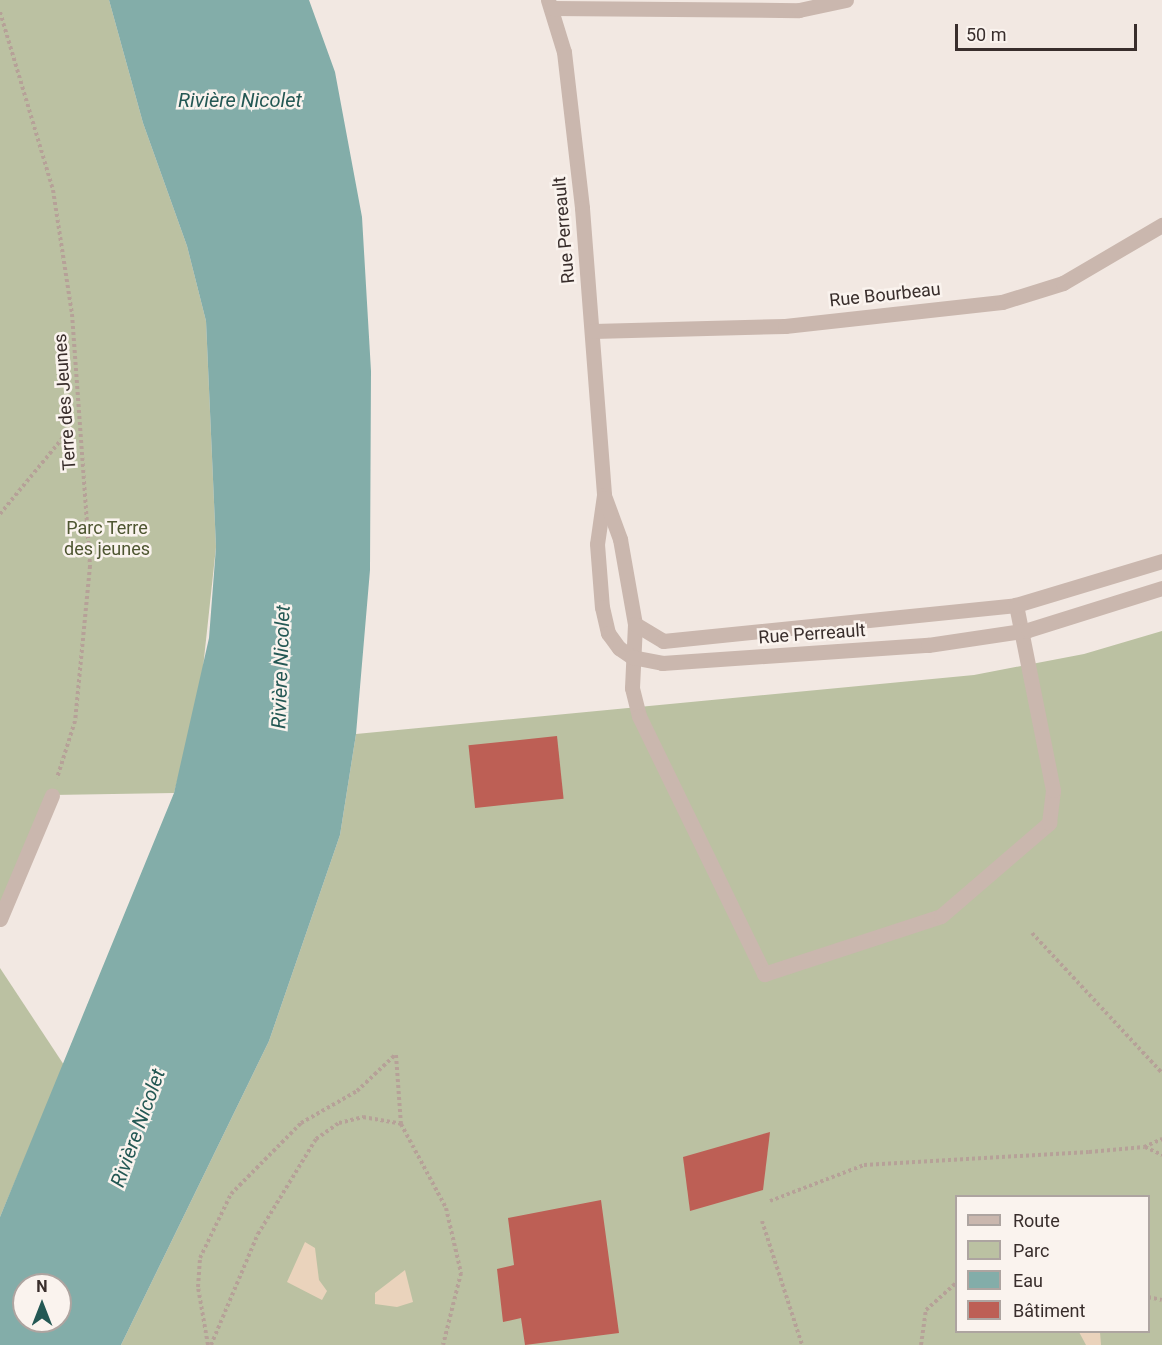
<!DOCTYPE html>
<meta charset="utf-8">
<style>
body{margin:0}
#map{position:relative;width:1162px;height:1345px;overflow:hidden;background:#f2e8e2;font-family:Roboto,sans-serif}
div>[style]{position:absolute}
.green>*{inset:0;background:#bbc1a2}
.sand>*{inset:0;background:#ead3bc}
.water>*{inset:0;background:#83ada9}
.building>*{inset:0;background:#bd5f55;transform-origin:0 0}
.path>*{height:4px;margin-top:-2px;transform-origin:0;background:repeating-linear-gradient(90deg,#b6a198 0 3px,transparent 0 6px)}
.lane>*{height:15px;margin:-7.5px;padding:0 7.5px;transform-origin:7.5px;border-radius:7.5px;background:#cab7ae}
.street>*{height:15px;margin:-7.5px;padding:0 7.5px;transform-origin:7.5px;border-radius:7.5px;background:#cab7ae}
span{translate:-50% -50%;white-space:nowrap;text-align:center;line-height:1.15;-webkit-text-stroke:5px #faf3ee;paint-order:stroke}
.street-label{font-size:18px;color:#392e2c}
.park-label{font-size:18px;color:#4e5631}
.water-label{font-size:20px;color:#245854;font-style:italic}
.legend{position:absolute;left:955px;top:1195px;width:195px;height:138px;box-sizing:border-box;background:#faf3ee;border:2px solid #ada4a0;margin:0;padding:8px 10px;list-style:none;font-size:18px;color:#392e2c}
.legend li{display:flex;align-items:center;gap:12px;height:30px}
.legend b{width:30px;border:2px solid #ada4a0}
.north{position:absolute;left:12px;top:1273px;width:60px;height:60px;box-sizing:border-box;background:#faf3ee;border:2px solid #ada4a0;border-radius:50%;rotate:0deg;font-size:16px;font-weight:700;line-height:24px;text-align:center;color:#392e2c}
.north::after{content:'';display:block;margin:auto;width:21px;height:27px;background:#245854;clip-path:polygon(50% 0,100% 100%,50% 72%,0 100%)}
.scale{position:absolute;left:955px;top:24px;width:182px;height:27px;box-sizing:border-box;border:3px solid #392e2c;border-top:0;padding-left:8px;font-size:18px;line-height:21px;white-space:nowrap;color:#392e2c;-webkit-text-stroke:4px #faf3ee;paint-order:stroke}
</style>
<div id="map">
<div class="green">
<div style="clip-path:polygon(0 0,109px 0,143px 123px,187px 246px,206px 321px,216px 547px,200px 696px,174px 793px,52px 795px,0 919px)"></div>
<div style="clip-path:polygon(evenodd,1162px 631px,1162px 1345px,121px 1345px,269px 1041px,340px 835px,356px 734px,974px 675px,1084px 654px,1162px 631px,956px 1196px,1148px 1196px,1148px 1332px,956px 1332px,956px 1196px)"></div>
<div style="clip-path:polygon(0 968px,64px 1065px,0 1217px)"></div>
</div>
<div class="sand">
<div style="clip-path:polygon(305px 1242px,315px 1248px,319px 1280px,327px 1291px,322px 1300px,287px 1282px)"></div>
<div style="clip-path:polygon(405px 1270px,413px 1302px,397px 1307px,375px 1304px,375px 1293px)"></div>
<div style="clip-path:polygon(1079px 1332px,1100px 1332px,1101px 1345px,1086px 1345px)"></div>
</div>
<div class="water">
<div style="clip-path:polygon(evenodd,109px 0,309px 0,335px 72px,362px 217px,371px 371px,370px 570px,356px 734px,340px 835px,269px 1041px,121px 1345px,0 1345px,0 1217px,174px 793px,209px 638px,216px 547px,206px 321px,187px 246px,143px 123px,109px 0,24px 1285px,60px 1285px,60px 1321px,24px 1321px,24px 1285px)"></div>
</div>
<div class="building">
<div style="left:557px;top:736px;width:63px;height:89px;rotate:84deg"></div>
<div style="clip-path:polygon(770px 1132px,763px 1190px,690px 1211px,683px 1157px)"></div>
<div style="clip-path:polygon(601px 1200px,619px 1333px,525px 1345px,521px 1318px,503px 1322px,497px 1269px,514px 1265px,508px 1218px)"></div>
</div>
<div class="path">
<div style="left:0;top:12px;width:186px;rotate:73.4deg"></div>
<div style="left:53px;top:190px;width:125px;rotate:81.3deg"></div>
<div style="left:72px;top:314px;width:253px;rotate:85.9deg"></div>
<div style="left:90px;top:566px;width:156px;rotate:95.5deg"></div>
<div style="left:75px;top:721px;width:60px;rotate:107.5deg"></div>
<div style="left:0;top:514px;width:112px;rotate:-50.5deg"></div>
<div style="left:1032px;top:933px;width:191px;rotate:47.1deg"></div>
<div style="left:396px;top:1055px;width:69px;rotate:85.9deg"></div>
<div style="left:401px;top:1124px;width:95px;rotate:61.8deg"></div>
<div style="left:446px;top:1208px;width:67px;rotate:77deg"></div>
<div style="left:461px;top:1273px;width:74px;rotate:104deg"></div>
<div style="left:1145px;top:1147px;width:19px;rotate:25deg"></div>
<div style="left:770px;top:1201px;width:101px;rotate:-21deg"></div>
<div style="left:864px;top:1165px;width:225px;rotate:-3.3deg"></div>
<div style="left:1089px;top:1152px;width:55px;rotate:-5.2deg"></div>
<div style="left:1144px;top:1147px;width:20px;rotate:-24deg"></div>
<div style="left:762px;top:1221px;width:130px;rotate:72.1deg"></div>
<div style="left:1148px;top:1297px;width:14px;rotate:12deg"></div>
<div style="left:208px;top:1345px;width:59px;rotate:-99.8deg"></div>
<div style="left:198px;top:1287px;width:29px;rotate:-86deg"></div>
<div style="left:200px;top:1258px;width:71px;rotate:-64.2deg"></div>
<div style="left:231px;top:1194px;width:100px;rotate:-45.4deg"></div>
<div style="left:301px;top:1123px;width:64px;rotate:-29.7deg"></div>
<div style="left:357px;top:1091px;width:54px;rotate:-43.5deg"></div>
<div style="left:211px;top:1345px;width:121px;rotate:-67.1deg"></div>
<div style="left:258px;top:1234px;width:111px;rotate:-58.6deg"></div>
<div style="left:316px;top:1139px;width:28px;rotate:-35deg"></div>
<div style="left:339px;top:1123px;width:25px;rotate:-14deg"></div>
<div style="left:363px;top:1117px;width:39px;rotate:10deg"></div>
<div style="left:921px;top:1345px;width:35px;rotate:-82deg"></div>
<div style="left:926px;top:1310px;width:40px;rotate:-42deg"></div>
</div>
<div class="lane">
<div style="left:635px;top:624px;width:64px;rotate:92.7deg"></div>
<div style="left:632px;top:688px;width:29px;rotate:76deg"></div>
<div style="left:639px;top:716px;width:287px;rotate:64.1deg"></div>
<div style="left:764px;top:974px;width:186px;rotate:-18.1deg"></div>
<div style="left:941px;top:916px;width:143px;rotate:-40.7deg"></div>
<div style="left:1049px;top:823px;width:33px;rotate:-83deg"></div>
<div style="left:1053px;top:790px;width:189px;rotate:-101.3deg"></div>
</div>
<div class="street">
<div style="left:548px;top:0;width:54px;rotate:72.9deg"></div>
<div style="left:564px;top:52px;width:157px;rotate:83.4deg"></div>
<div style="left:582px;top:208px;width:288px;rotate:85.6deg"></div>
<div style="left:604px;top:495px;width:49px;rotate:98.1deg"></div>
<div style="left:597px;top:544px;width:63px;rotate:85.5deg"></div>
<div style="left:602px;top:607px;width:27px;rotate:77deg"></div>
<div style="left:608px;top:633px;width:19px;rotate:54deg"></div>
<div style="left:619px;top:648px;width:16px;rotate:35deg"></div>
<div style="left:632px;top:657px;width:31px;rotate:11deg"></div>
<div style="left:662px;top:663px;width:267px;rotate:-3.9deg"></div>
<div style="left:928px;top:645px;width:101px;rotate:-8.5deg"></div>
<div style="left:1028px;top:630px;width:140px;rotate:-17.4deg"></div>
<div style="left:552px;top:8px;width:247px;rotate:0.5deg"></div>
<div style="left:799px;top:10px;width:48px;rotate:-12deg"></div>
<div style="left:593px;top:331px;width:192px;rotate:-1.5deg"></div>
<div style="left:785px;top:326px;width:218px;rotate:-6.3deg"></div>
<div style="left:1002px;top:302px;width:64px;rotate:-17.3deg"></div>
<div style="left:1063px;top:283px;width:115px;rotate:-30.4deg"></div>
<div style="left:605px;top:498px;width:44px;rotate:69.9deg"></div>
<div style="left:620px;top:539px;width:86px;rotate:80deg"></div>
<div style="left:635px;top:624px;width:33px;rotate:31deg"></div>
<div style="left:663px;top:641px;width:355px;rotate:-5.8deg"></div>
<div style="left:1016px;top:605px;width:152px;rotate:-16.8deg"></div>
<div style="left:0;top:919px;width:134px;rotate:-67.2deg"></div>
</div>
<div class="street-label">
<span style="left:564px;top:230px;rotate:-95deg">Rue Perreault</span>
<span style="left:885px;top:295px;rotate:-6deg">Rue Bourbeau</span>
<span style="left:65px;top:402px;rotate:-94deg">Terre des Jeunes</span>
<span style="left:812px;top:634px;rotate:-4deg">Rue Perreault</span>
</div>
<div class="park-label">
<span style="left:107px;top:539px">Parc Terre<br>des jeunes</span>
</div>
<div class="water-label">
<span style="left:240px;top:100px">Rivière Nicolet</span>
<span style="left:281px;top:667px;rotate:-88deg">Rivière Nicolet</span>
<span style="left:138px;top:1128px;rotate:-70deg">Rivière Nicolet</span>
</div>
<ul class="legend">
<li><b style="height:8px;background:#cab7ae"></b>Route</li>
<li><b style="height:16px;background:#bbc1a2"></b>Parc</li>
<li><b style="height:16px;background:#83ada9"></b>Eau</li>
<li><b style="height:16px;background:#bd5f55"></b>Bâtiment</li>
</ul>
<div class="north">N</div>
<div class="scale">50 m</div>
</div>
